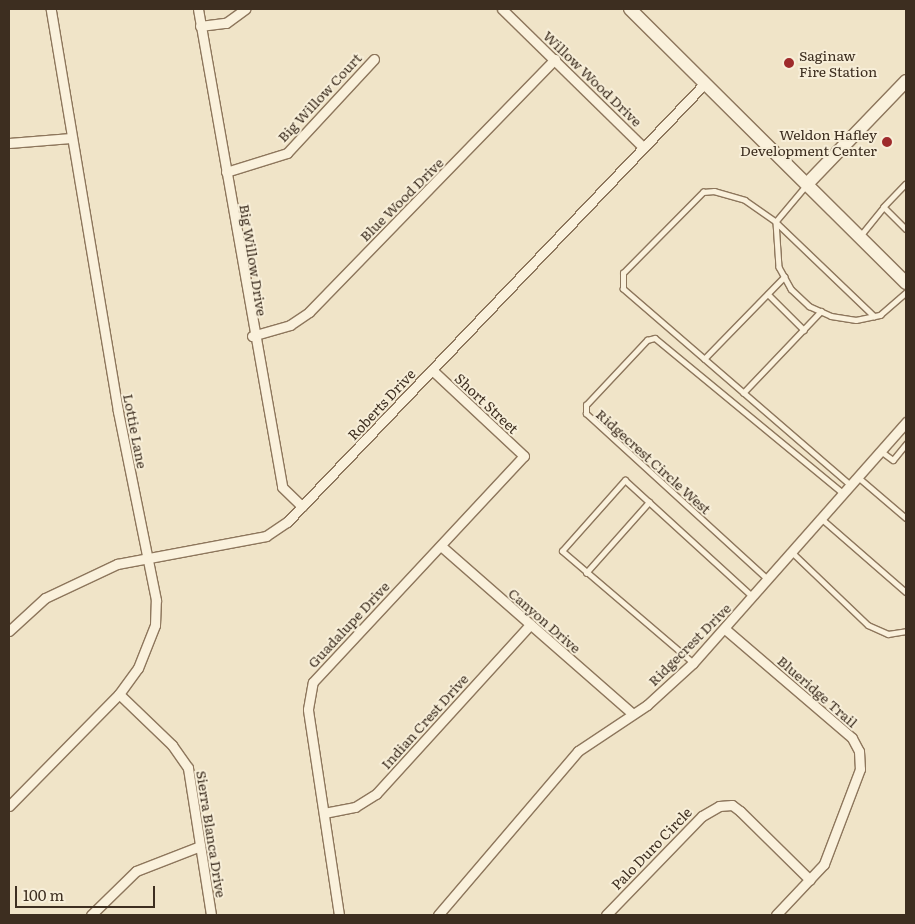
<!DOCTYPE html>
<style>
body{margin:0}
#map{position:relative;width:915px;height:924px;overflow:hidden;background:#f0e4c8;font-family:Literata,serif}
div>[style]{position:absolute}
.roads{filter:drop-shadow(1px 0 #8d765c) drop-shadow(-1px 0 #8d765c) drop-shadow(0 1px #8d765c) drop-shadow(0 -1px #8d765c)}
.lane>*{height:4.5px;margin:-2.25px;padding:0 2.25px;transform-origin:2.25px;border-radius:2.25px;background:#faf1dc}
.street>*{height:9px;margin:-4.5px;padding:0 4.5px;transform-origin:4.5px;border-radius:4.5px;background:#faf1dc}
.secondary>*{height:12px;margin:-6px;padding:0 6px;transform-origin:6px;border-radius:6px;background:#faf1dc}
.dots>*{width:14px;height:14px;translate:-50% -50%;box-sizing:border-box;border:2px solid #f7eed8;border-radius:50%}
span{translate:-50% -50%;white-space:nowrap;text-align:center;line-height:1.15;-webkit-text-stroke:4px #f7eed8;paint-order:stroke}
.poi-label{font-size:14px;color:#3d2e20}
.left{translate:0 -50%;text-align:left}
.right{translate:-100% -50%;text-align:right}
.street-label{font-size:14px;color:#3d2e20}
.frame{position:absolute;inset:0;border:10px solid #3d2e20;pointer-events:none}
.scale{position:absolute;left:15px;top:886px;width:140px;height:22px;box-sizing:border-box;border:2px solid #3d2e20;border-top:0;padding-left:6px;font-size:15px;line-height:18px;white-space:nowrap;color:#3d2e20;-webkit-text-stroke:4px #f7eed8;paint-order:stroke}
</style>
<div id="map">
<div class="roads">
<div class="lane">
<div style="left:906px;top:184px;width:32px;rotate:134deg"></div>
<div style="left:884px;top:207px;width:31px;rotate:45deg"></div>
<div style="left:807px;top:185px;width:48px;rotate:130deg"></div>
<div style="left:776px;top:222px;width:45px;rotate:86.2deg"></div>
<div style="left:779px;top:267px;width:25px;rotate:61deg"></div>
<div style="left:791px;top:289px;width:25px;rotate:43deg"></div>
<div style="left:809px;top:306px;width:24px;rotate:24deg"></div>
<div style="left:831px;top:316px;width:25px;rotate:9deg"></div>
<div style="left:856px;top:320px;width:25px;rotate:-12deg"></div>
<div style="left:880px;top:315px;width:35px;rotate:-41deg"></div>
<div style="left:861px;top:235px;width:36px;rotate:-51deg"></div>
<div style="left:768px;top:294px;width:51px;rotate:45deg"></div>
<div style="left:704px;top:359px;width:115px;rotate:-45.7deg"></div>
<div style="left:743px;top:393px;width:113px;rotate:-46.4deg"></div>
<div style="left:881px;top:451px;width:15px;rotate:37deg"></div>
<div style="left:893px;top:460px;width:21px;rotate:-51deg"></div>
<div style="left:858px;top:477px;width:63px;rotate:40.5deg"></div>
<div style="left:850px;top:485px;width:300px;rotate:-139.2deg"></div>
<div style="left:623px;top:289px;width:16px;rotate:-90deg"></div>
<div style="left:623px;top:273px;width:114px;rotate:-45.4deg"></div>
<div style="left:703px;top:192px;width:11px;rotate:-5deg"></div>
<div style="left:714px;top:191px;width:32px;rotate:16deg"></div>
<div style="left:745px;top:200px;width:38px;rotate:35deg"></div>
<div style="left:776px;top:222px;width:136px;rotate:43.8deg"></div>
<div style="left:822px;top:519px;width:111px;rotate:41deg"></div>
<div style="left:793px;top:553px;width:104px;rotate:43.8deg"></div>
<div style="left:868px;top:625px;width:22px;rotate:24deg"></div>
<div style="left:888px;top:634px;width:18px;rotate:-9deg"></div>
<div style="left:586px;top:573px;width:95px;rotate:-48.4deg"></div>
<div style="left:767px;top:579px;width:245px;rotate:-137.6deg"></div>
<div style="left:586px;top:414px;width:9px;rotate:-90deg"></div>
<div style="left:586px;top:405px;width:89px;rotate:-46.8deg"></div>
<div style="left:647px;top:340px;width:8px;rotate:-14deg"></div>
<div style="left:655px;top:338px;width:244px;rotate:39.5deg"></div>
<div style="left:693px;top:663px;width:172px;rotate:-139.5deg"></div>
<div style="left:562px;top:551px;width:95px;rotate:-48.4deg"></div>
<div style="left:625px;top:480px;width:173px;rotate:42.4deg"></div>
</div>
<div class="street">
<div style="left:198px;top:9px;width:485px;rotate:80deg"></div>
<div style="left:282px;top:487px;width:28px;rotate:44deg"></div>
<div style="left:502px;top:9px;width:196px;rotate:44.4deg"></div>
<div style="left:200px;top:26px;width:26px;rotate:-7deg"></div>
<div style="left:226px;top:23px;width:24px;rotate:-36deg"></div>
<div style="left:9px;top:143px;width:62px;rotate:-4.6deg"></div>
<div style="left:226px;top:172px;width:64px;rotate:-17.3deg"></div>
<div style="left:287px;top:153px;width:128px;rotate:-47.2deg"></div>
<div style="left:252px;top:336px;width:40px;rotate:-16deg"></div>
<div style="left:290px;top:325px;width:23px;rotate:-34deg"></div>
<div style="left:309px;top:312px;width:353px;rotate:-45.8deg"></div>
<div style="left:441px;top:546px;width:254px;rotate:41.2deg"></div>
<div style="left:725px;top:629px;width:167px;rotate:40.6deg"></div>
<div style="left:852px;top:738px;width:15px;rotate:62deg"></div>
<div style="left:859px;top:751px;width:18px;rotate:87deg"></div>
<div style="left:860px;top:769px;width:102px;rotate:110.8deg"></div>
<div style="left:824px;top:864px;width:70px;rotate:133.3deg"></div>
<div style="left:9px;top:631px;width:49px;rotate:-42.5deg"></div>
<div style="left:45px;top:598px;width:80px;rotate:-25.3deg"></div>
<div style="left:117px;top:564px;width:152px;rotate:-10.6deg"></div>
<div style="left:266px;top:536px;width:25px;rotate:-34deg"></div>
<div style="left:287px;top:522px;width:606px;rotate:-46.4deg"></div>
<div style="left:119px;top:694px;width:74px;rotate:43.9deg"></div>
<div style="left:172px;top:745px;width:28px;rotate:55deg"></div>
<div style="left:188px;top:768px;width:149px;rotate:81.1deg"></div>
<div style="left:9px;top:806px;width:157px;rotate:-45.5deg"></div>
<div style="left:119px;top:694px;width:32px;rotate:-54deg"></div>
<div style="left:138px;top:668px;width:46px;rotate:-68.4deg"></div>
<div style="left:155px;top:625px;width:25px;rotate:-88deg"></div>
<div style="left:156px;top:600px;width:193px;rotate:-101.4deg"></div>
<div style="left:118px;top:411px;width:408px;rotate:-99.5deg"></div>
<div style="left:324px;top:813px;width:32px;rotate:-11deg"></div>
<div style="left:355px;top:807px;width:25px;rotate:-32deg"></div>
<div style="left:376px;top:794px;width:229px;rotate:-47.7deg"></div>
<div style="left:91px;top:915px;width:63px;rotate:-44.4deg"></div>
<div style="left:136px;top:871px;width:69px;rotate:-21.3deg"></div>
<div style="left:339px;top:915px;width:208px;rotate:-98.6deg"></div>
<div style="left:308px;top:709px;width:27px;rotate:-80deg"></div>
<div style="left:313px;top:682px;width:309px;rotate:-47deg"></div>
<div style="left:524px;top:456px;width:126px;rotate:-136.9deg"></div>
<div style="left:438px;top:915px;width:216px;rotate:-49.5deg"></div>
<div style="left:578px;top:751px;width:83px;rotate:-33.7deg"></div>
<div style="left:647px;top:705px;width:62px;rotate:-42.4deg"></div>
<div style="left:693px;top:663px;width:322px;rotate:-48.5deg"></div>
<div style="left:606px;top:915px;width:138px;rotate:-45.9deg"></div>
<div style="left:702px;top:816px;width:20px;rotate:-30deg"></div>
<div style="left:719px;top:806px;width:13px;rotate:-4deg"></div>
<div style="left:732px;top:805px;width:10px;rotate:37deg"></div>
<div style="left:740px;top:811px;width:98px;rotate:44.6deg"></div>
</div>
<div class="secondary">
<div style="left:630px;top:9px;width:389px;rotate:44.8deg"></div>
<div style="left:807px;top:184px;width:143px;rotate:-46.1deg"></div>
</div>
</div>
<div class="dots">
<div style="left:789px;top:63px;background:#9e2a2b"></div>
<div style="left:887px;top:142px;background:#9e2a2b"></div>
</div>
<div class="poi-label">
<span class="left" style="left:799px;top:63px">Saginaw<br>Fire Station</span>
<span class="right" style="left:877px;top:142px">Weldon Hafley<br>Development Center</span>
</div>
<div class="street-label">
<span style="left:593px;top:78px;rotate:44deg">Willow Wood Drive</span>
<span style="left:319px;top:97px;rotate:-47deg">Big Willow Court</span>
<span style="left:401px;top:199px;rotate:-45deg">Blue Wood Drive</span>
<span style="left:254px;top:260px;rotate:81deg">Big Willow Drive</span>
<span style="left:487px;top:403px;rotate:43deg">Short Street</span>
<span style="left:381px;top:404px;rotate:-47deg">Roberts Drive</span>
<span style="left:136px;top:431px;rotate:79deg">Lottie Lane</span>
<span style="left:654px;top:461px;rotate:42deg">Ridgecrest Circle West</span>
<span style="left:545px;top:620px;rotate:41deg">Canyon Drive</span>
<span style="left:348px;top:624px;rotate:-47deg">Guadalupe Drive</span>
<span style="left:689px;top:644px;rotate:-45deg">Ridgecrest Drive</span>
<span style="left:818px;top:691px;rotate:41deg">Blueridge Trail</span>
<span style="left:424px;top:721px;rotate:-48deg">Indian Crest Drive</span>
<span style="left:212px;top:834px;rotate:81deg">Sierra Blanca Drive</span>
<span style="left:651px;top:848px;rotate:-46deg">Palo Duro Circle</span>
</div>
<div class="frame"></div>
<div class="scale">100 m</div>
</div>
